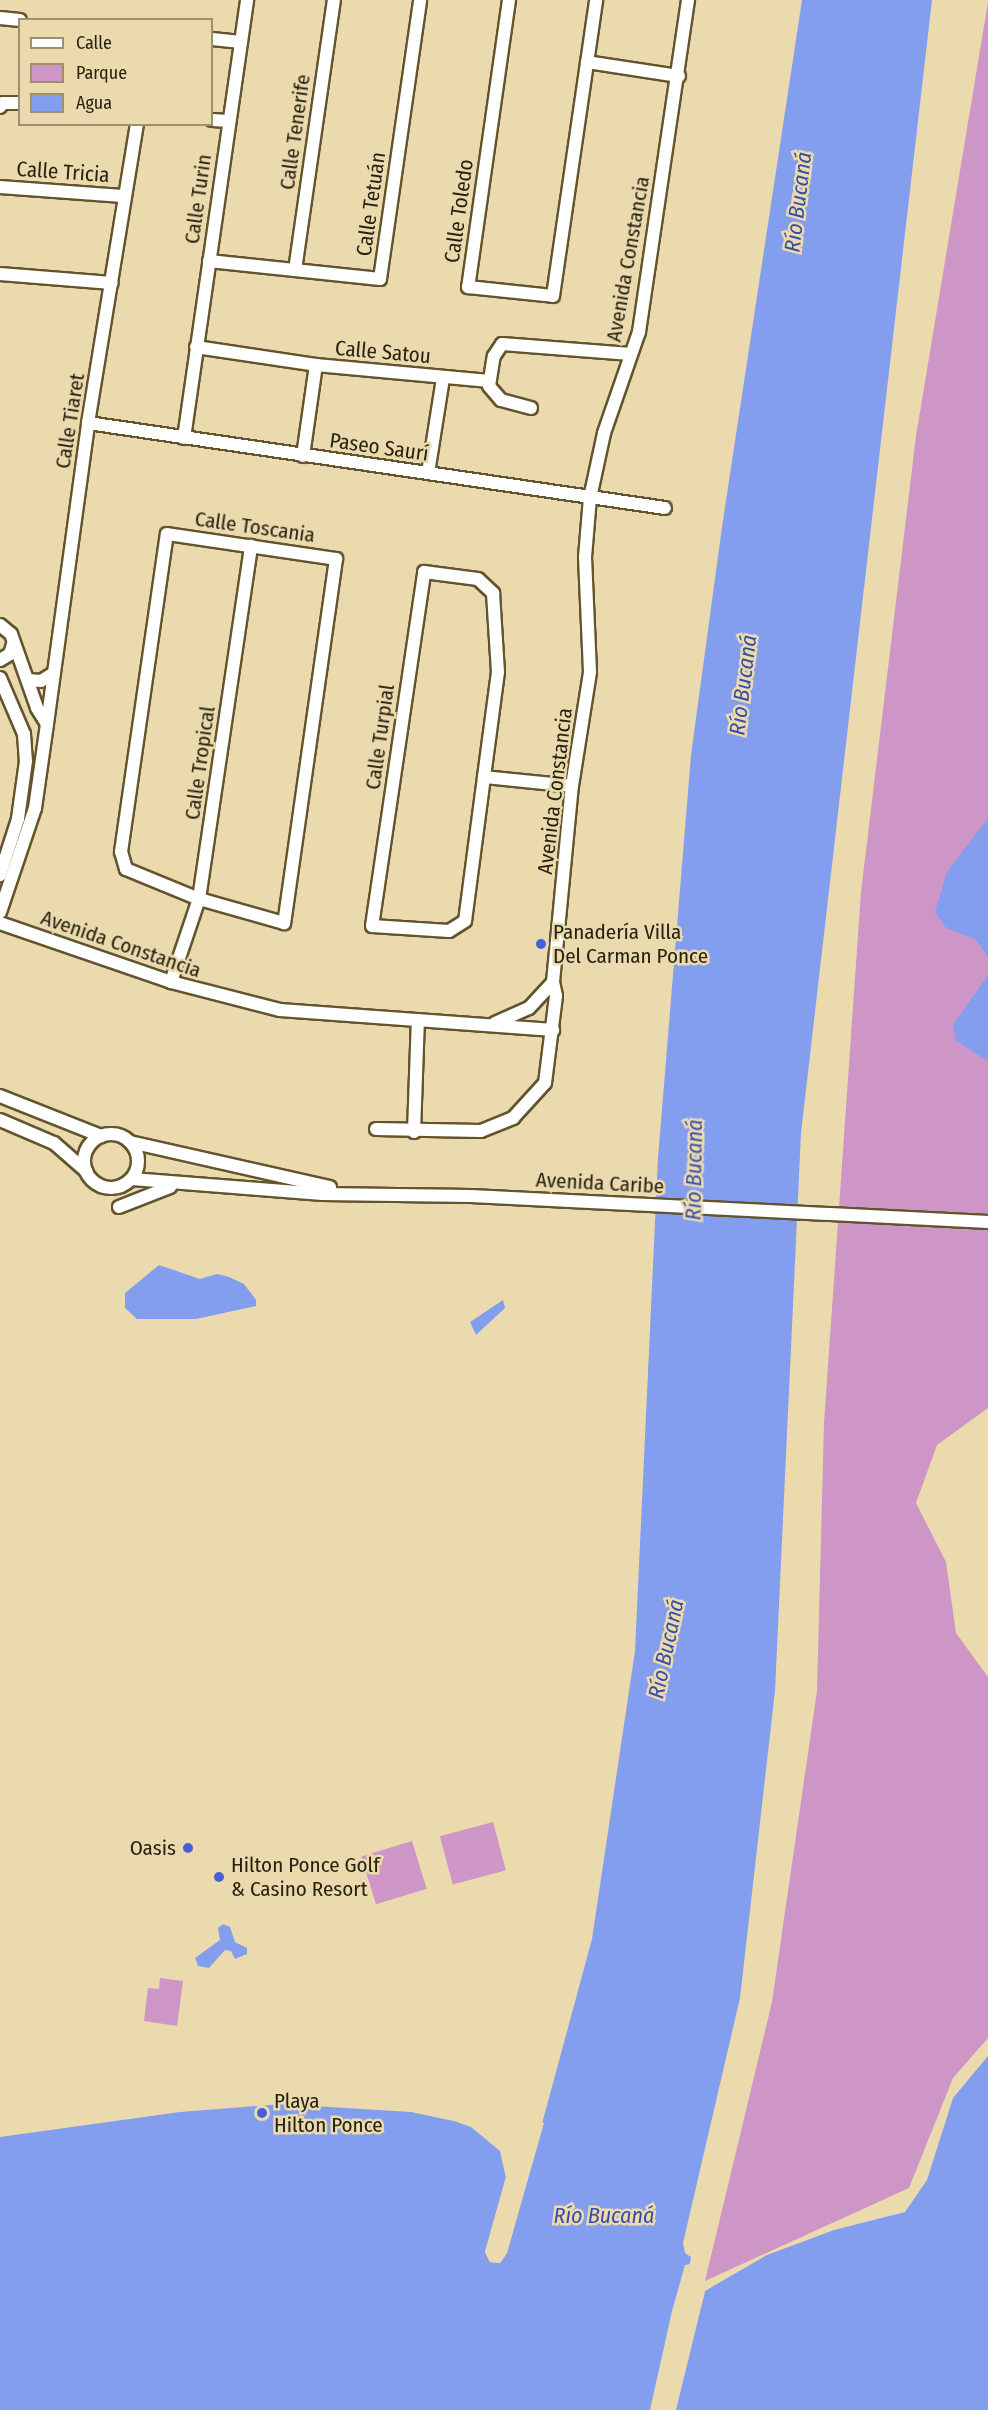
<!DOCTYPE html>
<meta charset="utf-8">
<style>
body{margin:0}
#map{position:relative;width:988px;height:2410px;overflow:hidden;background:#eadaae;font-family:"Fira Sans Condensed",sans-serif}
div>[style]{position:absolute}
.green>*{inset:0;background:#cd96c7;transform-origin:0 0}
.water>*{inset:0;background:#849eef}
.pier>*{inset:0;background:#eadaae;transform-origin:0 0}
.roads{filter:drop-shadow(2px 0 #62542c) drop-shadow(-2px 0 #62542c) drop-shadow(0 2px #62542c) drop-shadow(0 -2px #62542c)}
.minor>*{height:12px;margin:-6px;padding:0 6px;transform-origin:6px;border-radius:6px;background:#fff}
.minor>.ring{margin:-6px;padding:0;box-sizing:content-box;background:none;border:12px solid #fff;border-radius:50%}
.dots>*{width:16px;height:16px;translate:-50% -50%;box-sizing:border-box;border:3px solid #eadaae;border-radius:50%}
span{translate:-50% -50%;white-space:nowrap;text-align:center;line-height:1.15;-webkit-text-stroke:5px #eadaae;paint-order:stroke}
.street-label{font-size:21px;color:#272110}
.poi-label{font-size:21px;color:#272110}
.left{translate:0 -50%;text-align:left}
.right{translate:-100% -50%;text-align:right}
.water-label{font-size:22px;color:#374caa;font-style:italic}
.legend{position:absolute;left:18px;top:18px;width:195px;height:108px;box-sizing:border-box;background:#eadaae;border:2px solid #9c906f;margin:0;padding:8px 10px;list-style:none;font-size:18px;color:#272110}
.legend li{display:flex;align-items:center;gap:12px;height:30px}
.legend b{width:30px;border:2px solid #9c906f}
</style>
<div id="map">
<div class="green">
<div style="clip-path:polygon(988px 2px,988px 1408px,937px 1445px,916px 1503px,946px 1562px,956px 1633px,988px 1677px,988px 2038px,953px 2078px,909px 2188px,705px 2281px,772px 2002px,817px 1691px,824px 1423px,861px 892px,916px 436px)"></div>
<div style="left:493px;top:1822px;width:50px;height:55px;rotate:75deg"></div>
<div style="left:412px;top:1841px;width:50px;height:53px;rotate:73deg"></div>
<div style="clip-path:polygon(160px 1978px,183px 1981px,177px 2026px,144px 2021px,148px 1988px,159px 1989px)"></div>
</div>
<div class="water">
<div style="clip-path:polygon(802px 0,932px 0,801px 1133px,775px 1691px,740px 1998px,683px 2243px,685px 2253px,691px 2257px,689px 2268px,654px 2410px,0 2410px,0 2137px,180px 2112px,281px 2104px,411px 2112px,454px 2121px,471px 2127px,500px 2151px,506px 2177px,485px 2252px,490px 2262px,500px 2263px,507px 2253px,592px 1939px,635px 1651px,658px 1158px,691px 755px,722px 527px)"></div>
<div style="clip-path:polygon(988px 818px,988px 957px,975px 939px,946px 928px,935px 912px,947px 872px)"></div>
<div style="clip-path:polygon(988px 975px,988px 1061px,956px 1041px,953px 1025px)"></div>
<div style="clip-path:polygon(159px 1265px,200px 1279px,217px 1274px,229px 1277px,244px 1284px,256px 1300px,256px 1306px,196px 1319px,137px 1319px,125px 1308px,125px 1293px)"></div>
<div style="clip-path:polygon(503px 1300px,505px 1308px,476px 1335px,470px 1322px)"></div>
<div style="clip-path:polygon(223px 1924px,230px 1927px,235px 1942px,247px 1948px,247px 1954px,235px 1959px,231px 1951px,225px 1950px,209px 1968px,198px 1966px,195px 1958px,220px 1940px,218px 1928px)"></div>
<div style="clip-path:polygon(988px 2056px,988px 2410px,676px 2410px,705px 2291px,767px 2255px,834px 2230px,905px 2212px,927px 2180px,953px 2098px)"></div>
</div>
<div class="pier">
<div style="clip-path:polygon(541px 2122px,544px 2123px,507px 2253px,500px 2263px,490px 2262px,485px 2252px,506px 2177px,500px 2151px,509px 2177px,488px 2252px,492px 2259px,499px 2260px)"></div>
<div style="clip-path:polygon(690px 2264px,657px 2410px,650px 2410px,672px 2311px,685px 2265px)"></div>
<div style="left:706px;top:2287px;width:127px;height:6px;rotate:104deg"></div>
</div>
<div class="roads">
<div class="minor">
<div style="left:509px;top:0;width:290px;rotate:98.1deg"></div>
<div style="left:468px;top:287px;width:85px;rotate:6deg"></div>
<div style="left:553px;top:296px;width:299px;rotate:-81.7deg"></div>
<div style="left:0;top:18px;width:20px;rotate:6deg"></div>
<div style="left:212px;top:39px;width:29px;rotate:6deg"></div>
<div style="left:587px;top:62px;width:93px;rotate:8.7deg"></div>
<div style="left:0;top:107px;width:5px;rotate:-53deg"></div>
<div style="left:3px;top:103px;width:17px"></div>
<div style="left:212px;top:120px;width:17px;rotate:3deg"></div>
<div style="left:0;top:187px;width:123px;rotate:4.2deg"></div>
<div style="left:209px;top:261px;width:172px;rotate:6deg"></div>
<div style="left:380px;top:279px;width:282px;rotate:-81.8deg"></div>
<div style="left:295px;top:270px;width:273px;rotate:-81.8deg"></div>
<div style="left:0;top:274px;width:112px;rotate:4.6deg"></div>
<div style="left:196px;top:347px;width:121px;rotate:8.5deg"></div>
<div style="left:316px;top:365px;width:174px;rotate:5.3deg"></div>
<div style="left:531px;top:408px;width:31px;rotate:-165deg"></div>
<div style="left:501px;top:400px;width:18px;rotate:-131deg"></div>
<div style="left:489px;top:386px;width:30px;rotate:-81deg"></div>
<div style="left:494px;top:356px;width:14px;rotate:-56deg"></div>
<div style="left:502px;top:344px;width:129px;rotate:4.4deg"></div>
<div style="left:88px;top:423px;width:583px;rotate:8.38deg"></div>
<div style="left:184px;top:438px;width:443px;rotate:-81.8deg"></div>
<div style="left:303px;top:456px;width:92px;rotate:-81.9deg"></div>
<div style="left:428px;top:473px;width:96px;rotate:-81deg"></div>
<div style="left:167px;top:534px;width:171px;rotate:8.4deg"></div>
<div style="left:336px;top:559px;width:368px;rotate:98.1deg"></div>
<div style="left:284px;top:923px;width:88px;rotate:-164.2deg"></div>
<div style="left:199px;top:899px;width:79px;rotate:-157.7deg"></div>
<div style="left:126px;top:869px;width:18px;rotate:-106deg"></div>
<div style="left:121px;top:852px;width:321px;rotate:-81.8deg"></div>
<div style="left:424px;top:572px;width:54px;rotate:7.4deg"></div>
<div style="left:478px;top:579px;width:21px;rotate:43deg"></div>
<div style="left:493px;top:593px;width:79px;rotate:86.4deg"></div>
<div style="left:498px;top:672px;width:106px;rotate:97.6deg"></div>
<div style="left:484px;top:777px;width:145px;rotate:97.5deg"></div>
<div style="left:465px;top:921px;width:19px;rotate:148deg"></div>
<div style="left:449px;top:931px;width:77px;rotate:-176.3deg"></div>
<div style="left:372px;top:926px;width:358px;rotate:-81.6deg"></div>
<div style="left:0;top:625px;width:14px;rotate:39deg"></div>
<div style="left:11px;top:634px;width:78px;rotate:70.6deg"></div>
<div style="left:37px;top:708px;width:19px;rotate:58deg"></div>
<div style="left:47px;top:724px;width:85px;rotate:98.1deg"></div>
<div style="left:35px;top:808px;width:110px;rotate:108.6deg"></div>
<div style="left:0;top:660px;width:12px;rotate:-31deg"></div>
<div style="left:10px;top:654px;width:10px;rotate:-73deg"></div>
<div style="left:0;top:678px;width:61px;rotate:66.8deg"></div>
<div style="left:24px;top:734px;width:27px;rotate:86deg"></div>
<div style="left:26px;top:761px;width:59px;rotate:97.9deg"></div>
<div style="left:18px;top:819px;width:59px;rotate:107.8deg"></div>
<div style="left:28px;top:680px;width:13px;rotate:4deg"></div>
<div style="left:41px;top:681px;width:15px;rotate:-32deg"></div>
<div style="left:47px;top:724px;width:304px;rotate:-82.2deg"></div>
<div style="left:88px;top:423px;width:303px;rotate:-80.7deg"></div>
<div style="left:484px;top:777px;width:88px;rotate:5.8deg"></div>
<div style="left:0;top:923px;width:181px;rotate:19deg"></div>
<div style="left:171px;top:982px;width:113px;rotate:14.4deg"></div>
<div style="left:280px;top:1010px;width:274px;rotate:4.2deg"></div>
<div style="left:171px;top:982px;width:88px;rotate:-71.4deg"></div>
<div style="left:199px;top:899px;width:357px;rotate:-81.6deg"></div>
<div style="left:495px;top:1023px;width:37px;rotate:-24deg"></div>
<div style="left:529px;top:1008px;width:35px;rotate:-47deg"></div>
<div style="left:0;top:1096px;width:109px;rotate:21.6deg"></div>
<div style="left:0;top:1120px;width:59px;rotate:23.1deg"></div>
<div style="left:54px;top:1143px;width:43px;rotate:41.2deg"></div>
<div style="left:376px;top:1129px;width:105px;rotate:1.1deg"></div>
<div style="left:481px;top:1131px;width:35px;rotate:-22deg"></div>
<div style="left:513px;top:1118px;width:47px;rotate:-47.6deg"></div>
<div style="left:545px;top:1083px;width:88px;rotate:-82.8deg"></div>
<div style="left:556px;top:996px;width:14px;rotate:-102deg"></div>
<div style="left:553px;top:982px;width:197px;rotate:-84.5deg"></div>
<div style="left:572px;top:786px;width:115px;rotate:-81deg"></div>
<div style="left:590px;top:672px;width:115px;rotate:-92.5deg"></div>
<div style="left:585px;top:557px;width:59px;rotate:-85.2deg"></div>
<div style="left:590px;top:498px;width:66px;rotate:-77.8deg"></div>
<div style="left:604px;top:433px;width:107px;rotate:-70.9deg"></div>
<div style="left:639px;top:332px;width:336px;rotate:-81.6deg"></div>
<div style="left:414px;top:1132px;width:112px;rotate:-88deg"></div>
<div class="ring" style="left:84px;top:1134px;width:42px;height:42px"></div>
<div style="left:130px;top:1142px;width:205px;rotate:12.7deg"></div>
<div style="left:132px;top:1179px;width:191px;rotate:4.5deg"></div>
<div style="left:322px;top:1194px;width:149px;rotate:0.8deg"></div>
<div style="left:471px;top:1196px;width:518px;rotate:2.88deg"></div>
<div style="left:119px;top:1207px;width:55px;rotate:-21.4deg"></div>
</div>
</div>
<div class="dots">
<div style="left:541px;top:944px;background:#4761d5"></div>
<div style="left:188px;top:1848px;background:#4761d5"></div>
<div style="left:219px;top:1877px;background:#4761d5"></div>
<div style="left:262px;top:2113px;background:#4761d5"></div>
</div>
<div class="street-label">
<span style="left:295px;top:132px;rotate:-82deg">Calle Tenerife</span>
<span style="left:63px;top:172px;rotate:4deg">Calle Tricia</span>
<span style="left:198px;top:199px;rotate:-82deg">Calle Turin</span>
<span style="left:371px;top:204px;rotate:-82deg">Calle Tetuán</span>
<span style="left:459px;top:211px;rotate:-82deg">Calle Toledo</span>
<span style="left:628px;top:259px;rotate:-80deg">Avenida Constancia</span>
<span style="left:383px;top:352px;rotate:5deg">Calle Satou</span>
<span style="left:70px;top:421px;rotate:-81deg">Calle Tiaret</span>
<span style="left:379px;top:447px;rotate:8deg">Paseo Saurí</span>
<span style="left:255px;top:527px;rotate:8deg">Calle Toscania</span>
<span style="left:380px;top:737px;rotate:-82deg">Calle Turpial</span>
<span style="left:200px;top:763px;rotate:-82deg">Calle Tropical</span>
<span style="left:555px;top:791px;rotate:-83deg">Avenida Constancia</span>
<span style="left:121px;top:944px;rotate:19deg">Avenida Constancia</span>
<span style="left:600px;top:1183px;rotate:3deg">Avenida Caribe</span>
</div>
<div class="poi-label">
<span class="left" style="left:553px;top:944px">Panadería Villa<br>Del Carman Ponce</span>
<span class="right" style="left:176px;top:1848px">Oasis</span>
<span class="left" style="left:231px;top:1877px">Hilton Ponce Golf<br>&amp; Casino Resort</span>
<span class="left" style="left:274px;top:2113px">Playa<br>Hilton Ponce</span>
</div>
<div class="water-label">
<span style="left:798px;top:202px;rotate:-83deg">Río Bucaná</span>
<span style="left:743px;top:685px;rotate:-83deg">Río Bucaná</span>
<span style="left:694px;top:1170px;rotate:-89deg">Río Bucaná</span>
<span style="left:666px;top:1649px;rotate:-78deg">Río Bucaná</span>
<span style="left:604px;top:2216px">Río Bucaná</span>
</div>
<ul class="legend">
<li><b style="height:8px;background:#fff"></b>Calle</li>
<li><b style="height:16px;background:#cd96c7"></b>Parque</li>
<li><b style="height:16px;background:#849eef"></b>Agua</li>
</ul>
</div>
